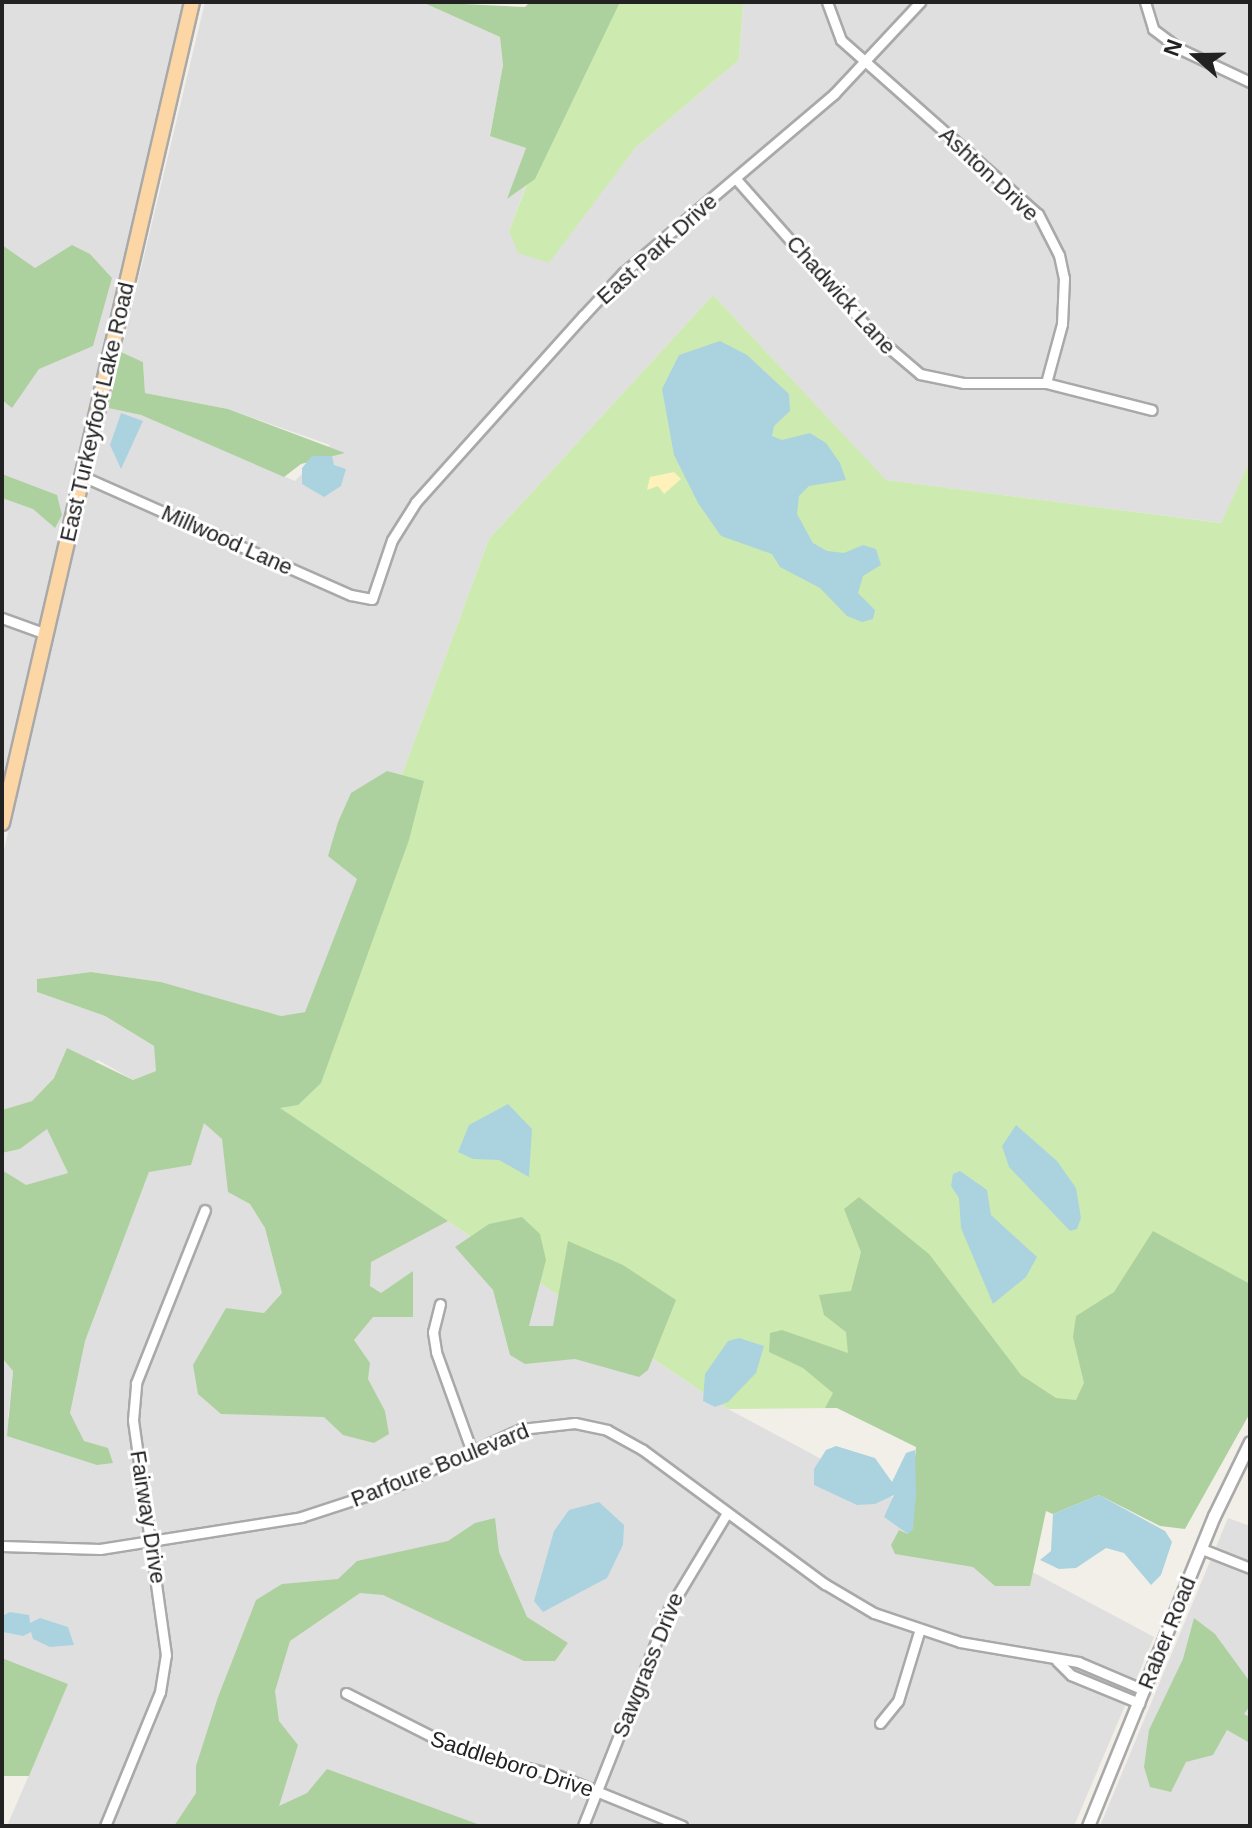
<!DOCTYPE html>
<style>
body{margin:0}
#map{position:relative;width:1252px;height:1828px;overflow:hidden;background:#f2efe9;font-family:Helvetica,sans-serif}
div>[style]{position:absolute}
.residential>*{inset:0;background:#e0dfdf}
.grass>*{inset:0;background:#cdebb0}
.forest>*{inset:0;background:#add19e}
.sand>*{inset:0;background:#fff1ba}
.water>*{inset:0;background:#aad3df}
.roads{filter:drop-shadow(2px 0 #a9a9a9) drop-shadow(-2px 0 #a9a9a9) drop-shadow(0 2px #a9a9a9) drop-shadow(0 -2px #a9a9a9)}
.minor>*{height:9px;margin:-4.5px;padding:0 4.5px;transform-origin:4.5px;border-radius:4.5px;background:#fff}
.tertiary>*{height:11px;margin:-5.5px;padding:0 5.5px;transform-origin:5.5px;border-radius:5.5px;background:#fff}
.primary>*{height:14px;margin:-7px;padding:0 7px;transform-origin:7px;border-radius:7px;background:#fcd6a4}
span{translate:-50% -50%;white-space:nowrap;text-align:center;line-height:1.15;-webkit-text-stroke:6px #fff;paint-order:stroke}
.street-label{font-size:22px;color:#222}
.frame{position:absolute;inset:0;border:4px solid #222;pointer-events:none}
.north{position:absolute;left:1156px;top:16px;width:80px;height:80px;-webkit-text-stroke:6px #fff;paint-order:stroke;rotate:290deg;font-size:22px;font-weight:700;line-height:32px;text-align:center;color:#222}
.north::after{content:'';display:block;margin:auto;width:28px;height:36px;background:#222;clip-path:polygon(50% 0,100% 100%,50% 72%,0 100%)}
</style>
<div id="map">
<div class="residential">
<div style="clip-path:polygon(2px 2px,185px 2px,2px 786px)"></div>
<div style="clip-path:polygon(205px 2px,422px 2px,500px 37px,503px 65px,490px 135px,526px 148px,508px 198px,526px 185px,509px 231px,635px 148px,739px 60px,743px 2px,1250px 2px,1250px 461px,1222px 523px,885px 480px,713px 295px,489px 539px,402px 775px,305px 1012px,281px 1016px,161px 982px,91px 972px,37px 979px,37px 992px,105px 1016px,154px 1046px,157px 1071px,133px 1080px,98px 1060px,54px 1078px,32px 1101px,2px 1110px,2px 858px,108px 408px,141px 415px,295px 481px,330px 445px,228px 409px,145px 393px,143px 362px,121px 352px)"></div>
<div style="clip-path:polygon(174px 1107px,279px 1108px,728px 1409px,1154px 1637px,1074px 1826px,7px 1826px,68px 1684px,2px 1658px,2px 1358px,13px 1371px,8px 1418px,53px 1423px)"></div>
<div style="clip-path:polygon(47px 1128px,68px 1173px,26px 1186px,2px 1170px,2px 1153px,20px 1149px)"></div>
<div style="clip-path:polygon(1228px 1518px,1250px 1526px,1250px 1826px,1100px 1826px)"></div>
</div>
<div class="grass">
<div style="clip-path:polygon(596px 2px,743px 2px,739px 60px,635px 148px,549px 263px,518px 253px,509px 231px)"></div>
<div style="clip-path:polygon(713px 295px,886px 480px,1221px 523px,1250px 461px,1250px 1400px,1053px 1514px,837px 1408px,728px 1409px,279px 1108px,489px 539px)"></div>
</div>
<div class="forest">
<div style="clip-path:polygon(422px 2px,525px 7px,530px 2px,620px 2px,535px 179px,507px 199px,526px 148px,490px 136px,503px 65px,500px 37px)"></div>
<div style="clip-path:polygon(2px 245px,35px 268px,72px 245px,90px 254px,112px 278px,93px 346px,39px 369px,12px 408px,2px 400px)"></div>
<div style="clip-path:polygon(121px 352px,143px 362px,145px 393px,228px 409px,345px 453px,301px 464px,284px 477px,141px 415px,108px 408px)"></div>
<div style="clip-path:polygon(2px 474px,57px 495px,62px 515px,55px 528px,33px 509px,2px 498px)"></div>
<div style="clip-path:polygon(387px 771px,424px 781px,409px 840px,321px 1083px,298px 1105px,280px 1108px,448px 1221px,371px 1262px,370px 1286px,381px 1293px,413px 1271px,413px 1317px,373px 1317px,354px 1340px,370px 1363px,368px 1379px,385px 1411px,389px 1434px,374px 1443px,343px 1435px,324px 1417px,221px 1414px,198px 1394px,193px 1365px,226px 1308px,264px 1313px,282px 1293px,265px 1228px,250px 1204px,228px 1192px,222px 1139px,204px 1123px,191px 1165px,149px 1172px,85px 1341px,70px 1413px,84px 1441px,108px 1448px,113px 1463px,97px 1465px,7px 1436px,13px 1371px,2px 1358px,2px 1170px,26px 1185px,68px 1173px,47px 1129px,20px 1149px,2px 1153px,2px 1110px,32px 1101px,54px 1078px,67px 1048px,133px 1080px,156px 1071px,154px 1046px,105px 1016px,37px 992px,37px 979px,91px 972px,161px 982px,281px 1016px,305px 1012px,357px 879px,328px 856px,338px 822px,351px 793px)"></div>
<div style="clip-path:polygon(859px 1197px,929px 1254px,1021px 1375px,1056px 1398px,1076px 1400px,1084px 1383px,1073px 1337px,1076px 1316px,1114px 1292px,1153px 1231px,1250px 1284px,1250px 1413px,1185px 1529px,1160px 1526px,1099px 1495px,1053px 1514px,1046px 1511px,1030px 1586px,995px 1586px,973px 1567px,895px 1554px,891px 1545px,899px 1530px,908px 1534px,916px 1447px,837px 1408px,825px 1408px,833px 1393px,803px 1368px,769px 1352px,770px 1333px,782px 1330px,848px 1353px,846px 1332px,824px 1315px,819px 1295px,851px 1291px,861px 1252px,844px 1209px)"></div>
<div style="clip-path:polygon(522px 1217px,540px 1234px,546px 1260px,529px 1326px,553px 1326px,568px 1241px,623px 1265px,676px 1300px,648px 1370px,639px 1377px,575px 1359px,525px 1364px,510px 1355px,493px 1290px,455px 1247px,489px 1224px)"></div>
<div style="clip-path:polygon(495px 1518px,499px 1552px,527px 1617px,568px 1643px,555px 1661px,524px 1661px,383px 1595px,360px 1593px,290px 1641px,275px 1691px,279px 1721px,298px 1745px,279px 1806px,307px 1793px,327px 1769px,483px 1826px,174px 1826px,196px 1793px,196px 1766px,218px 1697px,256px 1600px,282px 1584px,338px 1579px,357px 1561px,448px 1541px,475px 1523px)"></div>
<div style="clip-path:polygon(1194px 1618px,1215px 1634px,1250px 1682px,1250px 1706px,1244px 1714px,1250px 1717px,1250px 1743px,1227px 1730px,1213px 1755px,1186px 1762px,1171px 1792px,1150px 1787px,1144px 1767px,1149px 1730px,1183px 1659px)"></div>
<div style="clip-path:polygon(2px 1658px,68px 1684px,29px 1776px,2px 1776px)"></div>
</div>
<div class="sand">
<div style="clip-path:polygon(674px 472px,681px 479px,664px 494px,658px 486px,647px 490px,650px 477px)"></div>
</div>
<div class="water">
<div style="clip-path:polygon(720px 341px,747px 355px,789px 394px,790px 411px,774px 426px,772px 436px,782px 440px,810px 433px,826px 443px,840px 463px,846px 480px,809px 486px,799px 496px,797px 514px,813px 543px,827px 551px,844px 553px,863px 545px,876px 549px,881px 565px,863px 576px,858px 593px,875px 610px,873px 619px,862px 622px,847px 616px,820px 588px,780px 567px,772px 554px,721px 536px,698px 503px,674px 455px,662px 389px,679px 355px)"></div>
<div style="clip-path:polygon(121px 413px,143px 421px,121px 469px,110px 445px)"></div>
<div style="clip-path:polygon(312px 456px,332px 456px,334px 465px,346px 469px,341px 486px,324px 497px,302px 484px,302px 468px)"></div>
<div style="clip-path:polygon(508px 1104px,532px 1129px,529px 1177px,499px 1160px,473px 1159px,458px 1152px,469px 1125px)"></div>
<div style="clip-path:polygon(1016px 1125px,1057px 1161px,1076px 1188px,1081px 1218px,1077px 1229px,1070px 1231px,1009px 1167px,1002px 1146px)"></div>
<div style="clip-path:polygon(960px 1171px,987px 1190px,991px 1215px,1037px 1257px,1026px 1277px,993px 1304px,961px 1228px,959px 1198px,951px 1186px,953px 1174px)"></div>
<div style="clip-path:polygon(739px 1338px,764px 1346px,756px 1373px,728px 1402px,715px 1407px,703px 1401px,705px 1374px,728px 1341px)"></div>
<div style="clip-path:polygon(836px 1446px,875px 1458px,892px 1482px,906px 1453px,915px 1450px,916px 1495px,913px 1529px,908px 1534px,884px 1517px,894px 1495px,875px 1504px,857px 1505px,814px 1485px,814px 1469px,826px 1450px)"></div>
<div style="clip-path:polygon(1099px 1495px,1165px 1531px,1172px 1542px,1161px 1575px,1151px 1585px,1124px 1553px,1106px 1548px,1076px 1568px,1059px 1569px,1040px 1560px,1051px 1551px,1053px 1514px)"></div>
<div style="clip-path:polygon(599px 1502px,624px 1525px,623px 1545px,607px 1578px,543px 1612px,534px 1601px,554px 1531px,569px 1510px)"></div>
<div style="clip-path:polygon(10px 1612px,29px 1615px,30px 1623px,40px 1618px,68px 1627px,74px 1645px,50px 1647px,33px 1639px,31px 1632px,23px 1636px,3px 1632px,2px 1616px)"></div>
</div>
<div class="roads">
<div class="minor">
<div style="left:827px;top:2px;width:40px;rotate:69.8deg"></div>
<div style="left:841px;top:40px;width:263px;rotate:41.5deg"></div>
<div style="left:1038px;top:214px;width:46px;rotate:62.9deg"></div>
<div style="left:1059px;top:255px;width:24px;rotate:78deg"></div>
<div style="left:1064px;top:278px;width:46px;rotate:92.5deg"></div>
<div style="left:1062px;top:324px;width:61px;rotate:105.2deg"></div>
<div style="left:1145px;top:2px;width:28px;rotate:73deg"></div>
<div style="left:1153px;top:29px;width:31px;rotate:37deg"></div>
<div style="left:1178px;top:48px;width:80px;rotate:25.3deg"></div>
<div style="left:736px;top:179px;width:207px;rotate:48.5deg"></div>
<div style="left:873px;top:334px;width:62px;rotate:40.4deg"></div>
<div style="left:920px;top:374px;width:45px;rotate:11.6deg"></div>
<div style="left:964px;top:383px;width:82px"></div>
<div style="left:1046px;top:383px;width:109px;rotate:14.3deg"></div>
<div style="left:82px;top:476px;width:294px;rotate:23.9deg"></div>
<div style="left:351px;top:595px;width:21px;rotate:11deg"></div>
<div style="left:372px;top:599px;width:62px;rotate:-71.3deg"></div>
<div style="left:392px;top:540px;width:45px;rotate:-57.7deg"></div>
<div style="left:416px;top:502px;width:250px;rotate:-48.1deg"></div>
<div style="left:583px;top:316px;width:59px;rotate:-47.1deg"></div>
<div style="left:623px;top:273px;width:277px;rotate:-40.3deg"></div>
<div style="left:834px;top:94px;width:126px;rotate:-46.9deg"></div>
<div style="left:2px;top:618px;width:47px;rotate:20deg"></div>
<div style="left:440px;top:1304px;width:29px;rotate:104deg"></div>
<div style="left:433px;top:1332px;width:20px;rotate:81deg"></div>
<div style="left:436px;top:1352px;width:106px;rotate:70.2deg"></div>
<div style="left:2px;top:1546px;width:98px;rotate:1.8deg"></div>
<div style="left:100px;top:1549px;width:204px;rotate:-9deg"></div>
<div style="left:301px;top:1517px;width:97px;rotate:-18.1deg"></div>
<div style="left:393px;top:1487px;width:141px;rotate:-24.4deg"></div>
<div style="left:521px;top:1429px;width:54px;rotate:-6.3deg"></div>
<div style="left:575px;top:1423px;width:33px;rotate:12deg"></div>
<div style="left:607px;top:1430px;width:41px;rotate:29.1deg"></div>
<div style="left:643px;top:1450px;width:226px;rotate:36.4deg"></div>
<div style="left:825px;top:1584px;width:57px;rotate:30.6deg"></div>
<div style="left:874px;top:1613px;width:91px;rotate:18.6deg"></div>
<div style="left:960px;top:1642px;width:120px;rotate:9.6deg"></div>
<div style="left:1078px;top:1662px;width:72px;rotate:23deg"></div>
<div style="left:1202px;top:1549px;width:52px;rotate:21.6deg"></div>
<div style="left:1057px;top:1661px;width:20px;rotate:45deg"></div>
<div style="left:1071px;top:1675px;width:74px;rotate:22.4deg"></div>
<div style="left:346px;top:1693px;width:129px;rotate:26.8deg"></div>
<div style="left:461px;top:1751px;width:101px;rotate:14.3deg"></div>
<div style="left:559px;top:1776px;width:133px;rotate:22.1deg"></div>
<div style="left:880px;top:1723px;width:28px;rotate:-51deg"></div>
<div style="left:898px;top:1701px;width:72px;rotate:-73.1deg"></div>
<div style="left:105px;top:1826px;width:145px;rotate:-67.7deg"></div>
<div style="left:160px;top:1692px;width:37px;rotate:-81deg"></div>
<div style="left:166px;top:1655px;width:237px;rotate:-98deg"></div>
<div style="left:133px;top:1420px;width:37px;rotate:-85deg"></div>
<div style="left:136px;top:1383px;width:186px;rotate:-68.3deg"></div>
<div style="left:583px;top:1826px;width:233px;rotate:-68.4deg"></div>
<div style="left:669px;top:1609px;width:112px;rotate:-58.9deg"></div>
</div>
<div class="tertiary">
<div style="left:1088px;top:1826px;width:335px;rotate:-67.9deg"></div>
<div style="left:1214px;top:1516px;width:82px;rotate:-64.1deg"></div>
</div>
<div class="primary">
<div style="left:2px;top:823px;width:843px;rotate:-76.97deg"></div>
</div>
</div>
<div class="street-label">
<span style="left:989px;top:174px;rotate:43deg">Ashton Drive</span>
<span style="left:657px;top:249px;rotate:-42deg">East Park Drive</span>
<span style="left:841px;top:295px;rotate:48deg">Chadwick Lane</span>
<span style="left:97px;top:412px;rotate:-77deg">East Turkeyfoot Lake Road</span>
<span style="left:227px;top:540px;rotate:24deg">Millwood Lane</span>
<span style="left:440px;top:1465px;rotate:-22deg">Parfoure Boulevard</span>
<span style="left:148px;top:1517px;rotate:81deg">Fairway Drive</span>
<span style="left:1167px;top:1633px;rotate:-68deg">Raber Road</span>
<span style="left:648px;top:1665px;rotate:-68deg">Sawgrass Drive</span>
<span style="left:512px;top:1764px;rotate:18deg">Saddleboro Drive</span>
</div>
<div class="frame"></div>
<div class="north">N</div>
</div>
